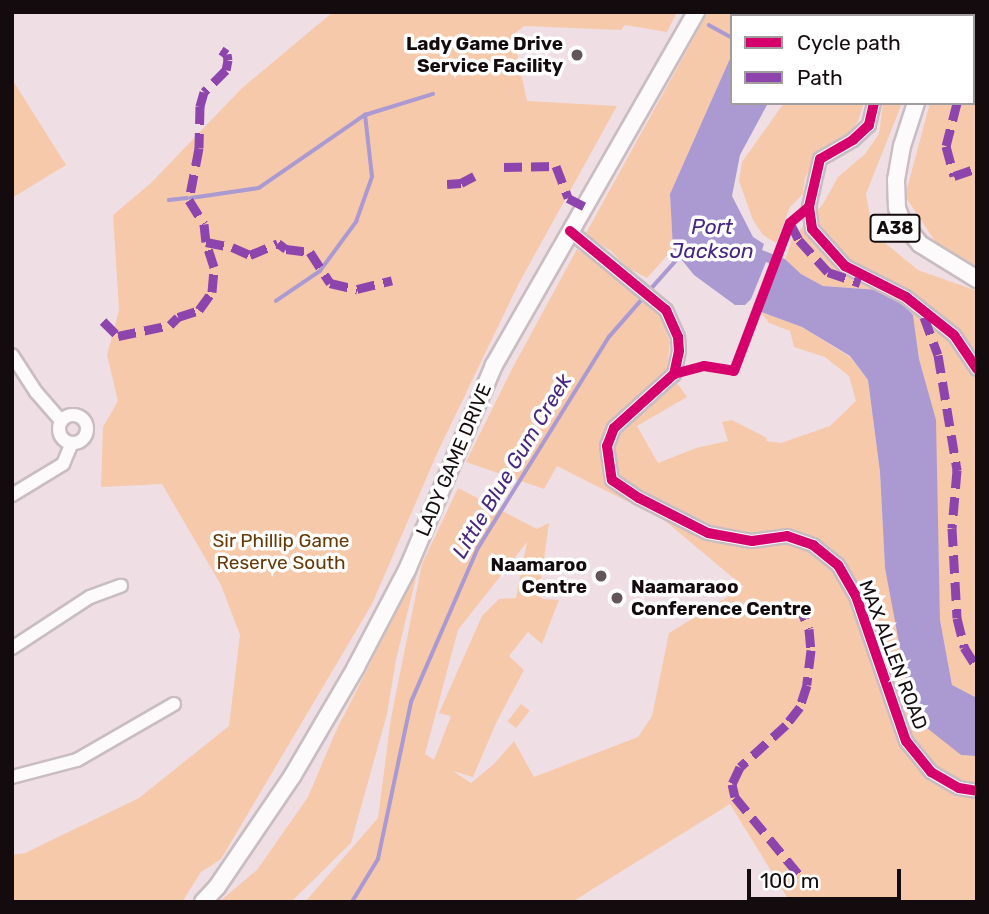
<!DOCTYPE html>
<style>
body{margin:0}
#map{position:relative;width:989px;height:914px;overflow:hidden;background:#efdfe4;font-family:Rubik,sans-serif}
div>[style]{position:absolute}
.green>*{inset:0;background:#f6c9ab;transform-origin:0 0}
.water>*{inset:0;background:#ab99d2;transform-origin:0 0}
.stream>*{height:3.5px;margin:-1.75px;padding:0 1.75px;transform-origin:1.75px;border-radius:1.75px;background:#ab99d2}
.roads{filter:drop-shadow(2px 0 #c9bdc1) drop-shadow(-2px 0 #c9bdc1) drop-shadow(0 2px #c9bdc1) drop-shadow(0 -2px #c9bdc1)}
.minor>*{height:12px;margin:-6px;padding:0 6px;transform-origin:6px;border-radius:6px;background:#fdfafb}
.minor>.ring{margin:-6px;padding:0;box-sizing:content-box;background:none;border:12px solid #fdfafb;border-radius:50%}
.major>*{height:16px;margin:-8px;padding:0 8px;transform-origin:8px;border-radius:8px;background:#fdfafb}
.quiet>*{height:9px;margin-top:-4.5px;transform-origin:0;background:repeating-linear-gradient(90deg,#8e44ad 0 18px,transparent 0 27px)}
.cycleway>*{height:10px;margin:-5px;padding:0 5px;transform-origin:5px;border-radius:5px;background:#d6006c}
.dots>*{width:19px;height:19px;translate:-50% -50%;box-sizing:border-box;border:4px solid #fff;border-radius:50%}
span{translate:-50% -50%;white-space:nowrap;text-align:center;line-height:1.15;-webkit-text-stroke:7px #fff;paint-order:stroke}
.shield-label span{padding:2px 5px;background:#fff;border:2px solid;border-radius:5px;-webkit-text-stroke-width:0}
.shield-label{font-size:18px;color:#140b0e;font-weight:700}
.poi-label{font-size:19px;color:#140b0e;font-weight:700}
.right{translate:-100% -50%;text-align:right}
.left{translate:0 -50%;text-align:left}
.street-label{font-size:19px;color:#140b0e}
.park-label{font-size:19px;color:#663803}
.water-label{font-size:21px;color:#462583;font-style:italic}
.frame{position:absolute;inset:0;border:14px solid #140b0e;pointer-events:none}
.legend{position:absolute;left:730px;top:14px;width:245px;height:91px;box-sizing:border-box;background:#fff;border:2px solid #a19d9f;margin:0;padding:9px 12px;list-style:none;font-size:21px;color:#140b0e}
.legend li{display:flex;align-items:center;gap:14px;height:35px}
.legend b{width:35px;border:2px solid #a19d9f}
.scale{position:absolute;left:747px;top:869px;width:154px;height:32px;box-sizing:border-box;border:4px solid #140b0e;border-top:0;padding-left:9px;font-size:21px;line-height:24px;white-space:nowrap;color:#140b0e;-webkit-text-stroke:5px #fff;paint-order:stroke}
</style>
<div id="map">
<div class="green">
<div style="clip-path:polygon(333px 12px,677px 12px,667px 32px,625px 25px,621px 30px,524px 26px,513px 35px,527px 101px,617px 106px,519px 283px,439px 449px,372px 604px,221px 859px,201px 872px,182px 902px,12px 902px,12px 855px,25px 853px,139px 798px,229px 726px,240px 635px,221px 585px,162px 484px,101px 487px,103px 427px,118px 401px,107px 355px,119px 310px,113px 215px,151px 183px,242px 88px)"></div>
<div style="clip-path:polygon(708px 12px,752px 12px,751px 16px,732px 16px,732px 54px,670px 194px,673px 249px,647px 278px,628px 268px,611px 251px,585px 235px)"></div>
<div style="clip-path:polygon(973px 51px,977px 54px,977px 266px,939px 247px,905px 196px,930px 103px,973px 103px)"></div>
<div style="clip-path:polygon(12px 79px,66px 165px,12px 198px)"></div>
<div style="clip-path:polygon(784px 103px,864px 103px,858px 121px,846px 138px,816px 158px,805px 178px,803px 194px,790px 207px,776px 243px,763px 235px,753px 220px,739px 181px,742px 162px)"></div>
<div style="clip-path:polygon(883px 103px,902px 103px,866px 194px,873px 233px,918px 270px,977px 291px,977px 698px,952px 685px,940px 620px,935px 420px,919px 359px,913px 315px,896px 296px,879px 290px,823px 286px,801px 274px,785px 259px,792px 239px,823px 204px,838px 177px,865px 154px,879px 134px)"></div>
<div style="clip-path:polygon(evenodd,577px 249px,634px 289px,659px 314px,670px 342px,667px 369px,687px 397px,637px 426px,658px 463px,696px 448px,728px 441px,722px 422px,732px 420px,767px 438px,766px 441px,781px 443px,830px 426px,856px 401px,849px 376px,825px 357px,794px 347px,790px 331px,769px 323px,761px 312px,802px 327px,850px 357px,868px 380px,880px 472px,885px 568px,898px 623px,960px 755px,977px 756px,977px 902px,790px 902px,730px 804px,572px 902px,305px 902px,378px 818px,391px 718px,422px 564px,458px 488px,537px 529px,549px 523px,540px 587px,542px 599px,559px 600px,542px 644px,528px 632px,509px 656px,524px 670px,497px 721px,473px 777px,453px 771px,471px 783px,494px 764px,514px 741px,534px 777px,638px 737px,652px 716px,669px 633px,744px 587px,664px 520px,557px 466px,544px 489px,466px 462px,512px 369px,577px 249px,527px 542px,516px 598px,499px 599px,482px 616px,439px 713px,451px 716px,434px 760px,425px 754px,458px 630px,527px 542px)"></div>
<div style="clip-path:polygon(418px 569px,396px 660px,387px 714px,351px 843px,291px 902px,219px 902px,257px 870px,308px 797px,336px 731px)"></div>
<div style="left:521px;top:704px;width:11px;height:22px;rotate:38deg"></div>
</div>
<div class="water">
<div style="left:752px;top:12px;width:65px;height:4px"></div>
<div style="clip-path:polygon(732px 54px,732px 103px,768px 103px,740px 155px,732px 196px,753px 237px,764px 244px,762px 250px,785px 259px,801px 274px,823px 286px,879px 290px,896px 296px,913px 315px,919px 359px,936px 420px,940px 620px,952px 685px,977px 698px,977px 756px,961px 755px,927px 728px,907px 685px,885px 568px,880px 472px,868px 380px,850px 356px,802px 327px,761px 312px,777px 267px,766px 262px,751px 299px,745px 305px,735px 305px,694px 275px,673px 249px,670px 194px)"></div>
</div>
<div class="stream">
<div style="left:709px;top:25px;width:26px;rotate:29deg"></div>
<div style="left:191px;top:198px;width:69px;rotate:-8.4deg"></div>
<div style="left:259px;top:188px;width:129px;rotate:-34.6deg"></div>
<div style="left:365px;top:115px;width:71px;rotate:-17.2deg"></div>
<div style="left:169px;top:200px;width:18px;rotate:-6deg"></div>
<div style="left:649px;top:291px;width:48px;rotate:-48.4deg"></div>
<div style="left:276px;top:301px;width:53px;rotate:-34.3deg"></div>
<div style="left:320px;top:271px;width:61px;rotate:-53.7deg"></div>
<div style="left:356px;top:222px;width:48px;rotate:-70.4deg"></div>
<div style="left:372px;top:177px;width:62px;rotate:-96.4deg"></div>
<div style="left:352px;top:902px;width:50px;rotate:-58.8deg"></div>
<div style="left:378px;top:859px;width:160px;rotate:-78.1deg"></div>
<div style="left:411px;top:702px;width:168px;rotate:-66.5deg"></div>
<div style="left:478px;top:548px;width:248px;rotate:-58.2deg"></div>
<div style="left:609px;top:337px;width:53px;rotate:-48.8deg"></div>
</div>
<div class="roads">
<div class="minor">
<div style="left:921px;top:12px;width:5px;rotate:53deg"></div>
<div style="left:957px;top:16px;width:5px;rotate:-53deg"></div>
<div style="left:874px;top:103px;width:23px;rotate:103deg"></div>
<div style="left:869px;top:125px;width:22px;rotate:137deg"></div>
<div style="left:853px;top:140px;width:38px;rotate:150deg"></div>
<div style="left:820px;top:159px;width:49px;rotate:102.9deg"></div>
<div style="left:809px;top:207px;width:22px;rotate:82deg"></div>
<div style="left:812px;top:229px;width:50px;rotate:48.3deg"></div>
<div style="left:845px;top:266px;width:68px;rotate:26.9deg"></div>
<div style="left:906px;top:297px;width:61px;rotate:38.4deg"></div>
<div style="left:954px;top:335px;width:41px;rotate:55.9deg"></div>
<div style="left:570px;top:231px;width:124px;rotate:39.5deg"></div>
<div style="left:666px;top:310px;width:30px;rotate:66deg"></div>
<div style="left:678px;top:337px;width:14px;rotate:86deg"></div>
<div style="left:679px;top:351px;width:24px;rotate:102deg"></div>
<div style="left:674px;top:374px;width:81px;rotate:138deg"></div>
<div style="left:614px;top:428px;width:19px;rotate:111deg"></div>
<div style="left:607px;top:446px;width:34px;rotate:82deg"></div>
<div style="left:612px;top:480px;width:32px;rotate:34deg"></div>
<div style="left:639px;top:498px;width:77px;rotate:26.9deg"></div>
<div style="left:708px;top:533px;width:45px;rotate:10.3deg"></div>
<div style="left:752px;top:541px;width:35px;rotate:-8deg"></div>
<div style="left:787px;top:536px;width:28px;rotate:19deg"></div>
<div style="left:813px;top:545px;width:32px;rotate:39deg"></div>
<div style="left:838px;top:565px;width:36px;rotate:60deg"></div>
<div style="left:856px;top:596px;width:153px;rotate:71deg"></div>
<div style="left:906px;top:741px;width:40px;rotate:51deg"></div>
<div style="left:931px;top:772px;width:32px;rotate:30deg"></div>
<div style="left:959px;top:788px;width:18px;rotate:9deg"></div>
<div style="left:12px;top:355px;width:44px;rotate:57deg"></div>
<div style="left:36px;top:392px;width:38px;rotate:49deg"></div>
<div class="ring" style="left:59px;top:415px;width:16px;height:16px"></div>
<div style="left:12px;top:495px;width:60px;rotate:-31.3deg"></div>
<div style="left:63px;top:464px;width:23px;rotate:-67deg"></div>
<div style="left:12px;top:648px;width:93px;rotate:-33.2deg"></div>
<div style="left:90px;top:597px;width:33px;rotate:-20deg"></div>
<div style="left:12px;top:777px;width:67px;rotate:-14.7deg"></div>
<div style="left:77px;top:760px;width:112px;rotate:-30deg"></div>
</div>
<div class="major">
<div style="left:879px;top:12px;width:7px;rotate:34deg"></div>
<div style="left:916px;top:103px;width:45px;rotate:108deg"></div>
<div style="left:902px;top:146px;width:35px;rotate:100deg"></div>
<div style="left:896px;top:180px;width:28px;rotate:88deg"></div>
<div style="left:897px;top:208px;width:14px;rotate:69deg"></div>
<div style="left:902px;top:221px;width:29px;rotate:52deg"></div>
<div style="left:920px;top:244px;width:67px;rotate:31.6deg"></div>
<div style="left:203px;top:902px;width:21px;rotate:-47deg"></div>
<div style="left:217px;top:887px;width:135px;rotate:-55.8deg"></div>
<div style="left:293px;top:775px;width:125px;rotate:-59.7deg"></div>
<div style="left:356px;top:667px;width:110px;rotate:-62.3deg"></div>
<div style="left:407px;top:570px;width:223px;rotate:-67deg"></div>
<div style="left:494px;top:365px;width:407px;rotate:-60.2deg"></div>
</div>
</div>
<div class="quiet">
<div style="left:221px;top:50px;width:7px;rotate:34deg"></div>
<div style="left:227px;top:54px;width:6px;rotate:81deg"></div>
<div style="left:228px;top:60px;width:10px;rotate:101deg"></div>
<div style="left:226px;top:70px;width:31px;rotate:135deg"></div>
<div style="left:204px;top:92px;width:15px;rotate:106deg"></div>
<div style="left:200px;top:106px;width:42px;rotate:91.4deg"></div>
<div style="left:199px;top:148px;width:53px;rotate:100.9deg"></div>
<div style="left:189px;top:200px;width:28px;rotate:58deg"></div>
<div style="left:204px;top:224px;width:18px;rotate:84deg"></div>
<div style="left:206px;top:242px;width:26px;rotate:11deg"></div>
<div style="left:232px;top:247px;width:20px;rotate:24deg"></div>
<div style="left:250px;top:255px;width:30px;rotate:-23deg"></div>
<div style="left:278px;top:243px;width:10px;rotate:37deg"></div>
<div style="left:286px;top:249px;width:24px;rotate:7deg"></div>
<div style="left:310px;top:252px;width:37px;rotate:57deg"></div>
<div style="left:330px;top:283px;width:28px;rotate:13deg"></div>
<div style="left:357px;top:289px;width:36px;rotate:-14deg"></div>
<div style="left:957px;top:103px;width:44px;rotate:104.3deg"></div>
<div style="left:946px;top:146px;width:31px;rotate:75deg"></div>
<div style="left:954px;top:176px;width:24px;rotate:-19deg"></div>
<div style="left:504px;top:167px;width:52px;rotate:-1.1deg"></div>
<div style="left:556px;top:166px;width:34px;rotate:69deg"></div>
<div style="left:568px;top:198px;width:18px;rotate:27deg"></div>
<div style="left:447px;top:184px;width:14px;rotate:-4deg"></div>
<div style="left:461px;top:183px;width:15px;rotate:-28deg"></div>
<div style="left:790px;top:223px;width:19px;rotate:62deg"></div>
<div style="left:799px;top:240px;width:43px;rotate:47.8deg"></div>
<div style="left:828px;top:272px;width:34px;rotate:19deg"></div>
<div style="left:924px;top:317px;width:40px;rotate:69.8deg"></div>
<div style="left:938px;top:355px;width:117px;rotate:80.6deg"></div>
<div style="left:957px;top:470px;width:58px;rotate:94.9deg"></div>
<div style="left:952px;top:528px;width:90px;rotate:86.8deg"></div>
<div style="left:957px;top:618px;width:30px;rotate:76deg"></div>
<div style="left:964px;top:647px;width:25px;rotate:58deg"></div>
<div style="left:103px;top:321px;width:21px;rotate:45deg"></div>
<div style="left:118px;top:336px;width:53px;rotate:-11.9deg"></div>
<div style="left:170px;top:325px;width:11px;rotate:-45deg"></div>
<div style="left:178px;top:317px;width:22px;rotate:-18deg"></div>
<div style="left:199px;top:310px;width:22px;rotate:-54deg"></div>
<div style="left:212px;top:292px;width:25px;rotate:-85deg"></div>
<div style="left:214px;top:267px;width:26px;rotate:-108deg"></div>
<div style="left:798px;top:603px;width:28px;rotate:67deg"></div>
<div style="left:809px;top:629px;width:21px;rotate:85deg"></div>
<div style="left:811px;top:650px;width:35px;rotate:97deg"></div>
<div style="left:807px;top:685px;width:23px;rotate:108deg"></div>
<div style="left:800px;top:707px;width:23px;rotate:128deg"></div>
<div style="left:786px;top:725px;width:62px;rotate:137.6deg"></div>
<div style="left:740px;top:767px;width:19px;rotate:115deg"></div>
<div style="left:732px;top:784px;width:13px;rotate:77deg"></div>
<div style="left:735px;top:797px;width:104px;rotate:50.5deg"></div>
</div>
<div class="cycleway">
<div style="left:874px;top:103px;width:23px;rotate:103deg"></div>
<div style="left:869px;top:125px;width:22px;rotate:137deg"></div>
<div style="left:853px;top:140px;width:38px;rotate:150deg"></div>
<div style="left:820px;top:159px;width:49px;rotate:102.9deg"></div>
<div style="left:809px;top:207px;width:22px;rotate:82deg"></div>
<div style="left:812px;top:229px;width:50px;rotate:48.3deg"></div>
<div style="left:845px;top:266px;width:68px;rotate:26.9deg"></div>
<div style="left:906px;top:297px;width:61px;rotate:38.4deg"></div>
<div style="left:954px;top:335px;width:41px;rotate:55.9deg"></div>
<div style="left:570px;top:231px;width:124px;rotate:39.5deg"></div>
<div style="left:666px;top:310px;width:30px;rotate:66deg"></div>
<div style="left:678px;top:337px;width:14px;rotate:86deg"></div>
<div style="left:679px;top:351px;width:24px;rotate:102deg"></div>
<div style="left:674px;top:374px;width:81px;rotate:138deg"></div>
<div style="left:614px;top:428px;width:19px;rotate:111deg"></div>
<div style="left:607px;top:446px;width:34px;rotate:82deg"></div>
<div style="left:612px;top:480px;width:32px;rotate:34deg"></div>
<div style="left:639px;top:498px;width:77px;rotate:26.9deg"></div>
<div style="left:708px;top:533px;width:45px;rotate:10.3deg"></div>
<div style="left:752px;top:541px;width:35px;rotate:-8deg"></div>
<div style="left:787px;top:536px;width:28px;rotate:19deg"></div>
<div style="left:813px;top:545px;width:32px;rotate:39deg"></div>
<div style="left:838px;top:565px;width:36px;rotate:60deg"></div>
<div style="left:856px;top:596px;width:153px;rotate:71deg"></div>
<div style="left:906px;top:741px;width:40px;rotate:51deg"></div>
<div style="left:931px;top:772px;width:32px;rotate:30deg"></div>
<div style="left:959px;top:788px;width:18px;rotate:9deg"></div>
<div style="left:674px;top:374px;width:31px;rotate:-15deg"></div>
<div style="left:704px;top:366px;width:30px;rotate:9deg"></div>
<div style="left:734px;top:371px;width:158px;rotate:-69.3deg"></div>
<div style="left:790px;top:223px;width:25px;rotate:-40deg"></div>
</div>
<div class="dots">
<div style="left:577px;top:55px;background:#615559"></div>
<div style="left:601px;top:576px;background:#615559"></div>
<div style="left:617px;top:598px;background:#615559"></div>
</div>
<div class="shield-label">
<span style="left:895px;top:228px">A38</span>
</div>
<div class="poi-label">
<span class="right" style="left:563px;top:55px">Lady Game Drive<br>Service Facility</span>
<span class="right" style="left:587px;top:576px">Naamaroo<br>Centre</span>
<span class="left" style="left:631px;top:598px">Naamaraoo<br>Conference Centre</span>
</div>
<div class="street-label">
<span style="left:454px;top:460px;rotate:-67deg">LADY GAME DRIVE</span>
<span style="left:893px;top:655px;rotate:69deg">MAX ALLEN ROAD</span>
</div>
<div class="park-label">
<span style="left:281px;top:552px">Sir Phillip Game<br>Reserve South</span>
</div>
<div class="water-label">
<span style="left:712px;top:239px">Port<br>Jackson</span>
<span style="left:512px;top:466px;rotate:-59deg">Little Blue Gum Creek</span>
</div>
<div class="frame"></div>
<ul class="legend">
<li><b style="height:9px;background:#d6006c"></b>Cycle path</li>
<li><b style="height:9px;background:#8e44ad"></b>Path</li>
</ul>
<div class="scale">100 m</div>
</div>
